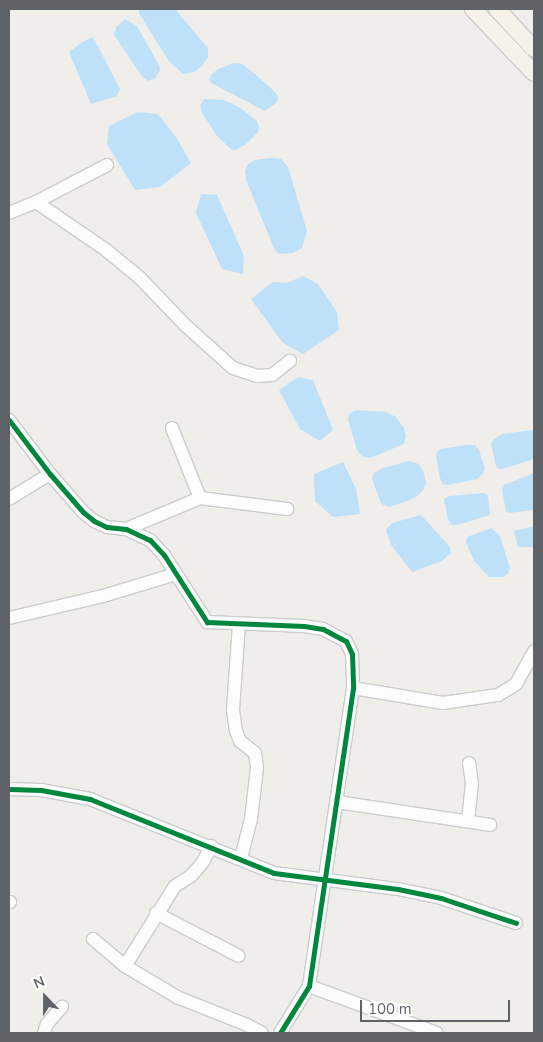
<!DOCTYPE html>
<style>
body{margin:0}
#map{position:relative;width:543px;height:1042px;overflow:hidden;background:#efeeea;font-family:"Nunito Sans",sans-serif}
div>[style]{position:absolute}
.water>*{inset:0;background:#bfe0f9}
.roads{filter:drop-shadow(1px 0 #cbcccc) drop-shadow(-1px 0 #cbcccc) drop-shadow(0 1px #cbcccc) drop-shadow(0 -1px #cbcccc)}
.minor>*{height:12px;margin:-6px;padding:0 6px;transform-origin:6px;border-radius:6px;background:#fdfcfc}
.major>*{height:16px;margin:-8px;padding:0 8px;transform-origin:8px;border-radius:8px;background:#f4f2e9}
.cycleway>*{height:5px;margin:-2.5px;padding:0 2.5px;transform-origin:2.5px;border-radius:2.5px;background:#00873e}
span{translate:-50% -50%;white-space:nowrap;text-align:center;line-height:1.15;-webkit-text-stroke:4.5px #fff;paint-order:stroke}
.frame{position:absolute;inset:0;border:10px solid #5f6368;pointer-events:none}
.north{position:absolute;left:20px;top:972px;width:50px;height:50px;-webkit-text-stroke:4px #fff;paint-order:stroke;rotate:338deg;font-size:14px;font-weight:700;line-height:20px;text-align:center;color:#5f6368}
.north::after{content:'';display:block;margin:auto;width:18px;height:22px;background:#5f6368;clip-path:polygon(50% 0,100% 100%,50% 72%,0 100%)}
.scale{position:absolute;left:360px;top:1000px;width:150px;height:22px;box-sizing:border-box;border:2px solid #5f6368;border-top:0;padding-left:6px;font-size:15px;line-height:18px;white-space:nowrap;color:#5f6368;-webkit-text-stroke:4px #fff;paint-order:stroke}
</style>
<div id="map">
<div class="water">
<div style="clip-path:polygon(139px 9px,175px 9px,208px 48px,208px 57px,201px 67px,194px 72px,183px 74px,169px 61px,156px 41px,139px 13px)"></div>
<div style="clip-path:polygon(125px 19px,137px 26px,159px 65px,160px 70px,155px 79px,148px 81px,141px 75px,114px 35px,116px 27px)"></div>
<div style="clip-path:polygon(93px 37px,120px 89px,117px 96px,91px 104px,69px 52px,81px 43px)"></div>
<div style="clip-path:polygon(234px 63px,242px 64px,254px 73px,276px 93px,278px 97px,277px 102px,265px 111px,211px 83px,209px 80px,211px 75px,218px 69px)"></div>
<div style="clip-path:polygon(204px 99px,224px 100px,239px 107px,256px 120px,259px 126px,258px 132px,246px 144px,236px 150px,232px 150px,217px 136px,202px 113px,200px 105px)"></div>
<div style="clip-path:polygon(138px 112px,158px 114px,176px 137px,191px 163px,160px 187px,135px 190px,107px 144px,109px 126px)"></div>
<div style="clip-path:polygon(270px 158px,281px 159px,288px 167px,307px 231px,302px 248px,293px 253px,278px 254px,274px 248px,246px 180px,245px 171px,248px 164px,255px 160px)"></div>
<div style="clip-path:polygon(201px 194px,217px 195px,244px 256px,243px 274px,222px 269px,196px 213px)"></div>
<div style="clip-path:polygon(303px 276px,318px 284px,337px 312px,339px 330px,303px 354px,283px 343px,251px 299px,273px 282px,287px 283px)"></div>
<div style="clip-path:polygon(298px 377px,313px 380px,333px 430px,320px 441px,300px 429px,279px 390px)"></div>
<div style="clip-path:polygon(356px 410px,386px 412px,396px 417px,404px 428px,406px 436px,404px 444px,370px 458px,362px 456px,357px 450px,348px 419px,350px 413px)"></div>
<div style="clip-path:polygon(534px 430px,534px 459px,505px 468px,499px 469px,496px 466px,491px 444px,494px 439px,502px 434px)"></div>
<div style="clip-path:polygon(467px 445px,475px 445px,479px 450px,485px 469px,482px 475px,477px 479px,448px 485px,443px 484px,440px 478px,436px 456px,437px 452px,441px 449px)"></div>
<div style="clip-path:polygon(409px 461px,419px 464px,424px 473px,426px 483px,423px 490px,416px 497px,407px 501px,389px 507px,383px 505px,380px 501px,372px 479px,374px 473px,383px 468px)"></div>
<div style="clip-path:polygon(343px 462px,356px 489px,360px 514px,333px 517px,315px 501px,314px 474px)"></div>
<div style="clip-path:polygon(534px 473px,534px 510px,510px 513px,506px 511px,502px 490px,504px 485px)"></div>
<div style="clip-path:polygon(485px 493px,488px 496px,490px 515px,457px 525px,452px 525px,448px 520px,444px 499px,449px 496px)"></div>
<div style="clip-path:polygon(421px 515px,450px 547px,451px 553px,442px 561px,412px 572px,391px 545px,386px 530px,392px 523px)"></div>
<div style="clip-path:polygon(534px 526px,534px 547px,518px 547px,514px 531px)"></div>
<div style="clip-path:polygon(491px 528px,500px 536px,510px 568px,508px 574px,503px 577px,489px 577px,475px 562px,466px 543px,467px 537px)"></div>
</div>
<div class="roads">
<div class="minor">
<div style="left:36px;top:202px;width:85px;rotate:34.4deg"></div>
<div style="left:106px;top:250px;width:43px;rotate:39.3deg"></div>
<div style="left:139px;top:277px;width:66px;rotate:46.2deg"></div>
<div style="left:185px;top:325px;width:64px;rotate:41.9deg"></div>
<div style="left:233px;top:368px;width:25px;rotate:18deg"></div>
<div style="left:257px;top:376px;width:15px;rotate:-4deg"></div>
<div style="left:272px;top:375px;width:23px;rotate:-38deg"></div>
<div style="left:9px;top:213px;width:29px;rotate:-22deg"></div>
<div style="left:36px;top:202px;width:80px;rotate:-27.5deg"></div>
<div style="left:9px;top:420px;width:68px;rotate:52.8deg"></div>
<div style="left:50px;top:474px;width:50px;rotate:49deg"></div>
<div style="left:83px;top:512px;width:14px;rotate:39deg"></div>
<div style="left:94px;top:521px;width:14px;rotate:25deg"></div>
<div style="left:107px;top:527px;width:19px;rotate:6deg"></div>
<div style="left:126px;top:529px;width:26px;rotate:25deg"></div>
<div style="left:150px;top:540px;width:21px;rotate:47deg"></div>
<div style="left:164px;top:555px;width:80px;rotate:57.3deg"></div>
<div style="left:207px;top:622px;width:97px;rotate:2.4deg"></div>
<div style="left:304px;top:626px;width:19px;rotate:9deg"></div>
<div style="left:323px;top:629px;width:26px;rotate:28deg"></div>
<div style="left:346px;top:641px;width:14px;rotate:65deg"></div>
<div style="left:352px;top:654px;width:34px;rotate:88deg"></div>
<div style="left:353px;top:688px;width:301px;rotate:98.4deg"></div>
<div style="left:309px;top:986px;width:55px;rotate:121.7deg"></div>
<div style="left:172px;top:428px;width:75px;rotate:68.2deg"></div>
<div style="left:9px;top:499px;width:48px;rotate:-31.4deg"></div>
<div style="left:126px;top:529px;width:80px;rotate:-22.7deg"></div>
<div style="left:200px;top:498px;width:88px;rotate:7.2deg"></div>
<div style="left:9px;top:618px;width:97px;rotate:-13.2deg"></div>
<div style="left:103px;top:596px;width:76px;rotate:-16.8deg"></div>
<div style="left:239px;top:624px;width:86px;rotate:94deg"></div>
<div style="left:233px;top:710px;width:21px;rotate:82deg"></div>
<div style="left:236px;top:731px;width:11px;rotate:68deg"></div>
<div style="left:240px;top:741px;width:19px;rotate:39deg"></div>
<div style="left:255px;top:753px;width:15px;rotate:82deg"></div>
<div style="left:257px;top:768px;width:51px;rotate:96.7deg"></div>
<div style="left:251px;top:819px;width:40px;rotate:104.4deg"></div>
<div style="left:353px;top:688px;width:91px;rotate:9.5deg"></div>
<div style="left:443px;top:703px;width:56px;rotate:-8.3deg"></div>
<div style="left:498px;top:695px;width:21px;rotate:-31deg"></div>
<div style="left:516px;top:684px;width:37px;rotate:-61deg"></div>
<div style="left:9px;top:789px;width:32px;rotate:2deg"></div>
<div style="left:41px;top:790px;width:50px;rotate:10.4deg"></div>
<div style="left:90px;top:799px;width:198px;rotate:21.9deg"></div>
<div style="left:274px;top:873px;width:125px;rotate:7.4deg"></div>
<div style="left:398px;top:889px;width:44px;rotate:11.8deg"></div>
<div style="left:441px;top:898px;width:79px;rotate:18.4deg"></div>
<div style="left:337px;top:802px;width:155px;rotate:8.5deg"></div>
<div style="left:468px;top:821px;width:37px;rotate:-84deg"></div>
<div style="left:472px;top:784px;width:21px;rotate:-98deg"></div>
<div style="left:9px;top:902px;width:1px"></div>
<div style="left:156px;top:913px;width:93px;rotate:27.4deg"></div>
<div style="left:93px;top:939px;width:42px;rotate:40.2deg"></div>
<div style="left:125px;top:966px;width:61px;rotate:30.8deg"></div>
<div style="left:177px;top:997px;width:73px;rotate:21.7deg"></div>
<div style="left:245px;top:1024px;width:19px;rotate:28deg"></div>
<div style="left:125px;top:966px;width:94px;rotate:-58deg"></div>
<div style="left:175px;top:886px;width:19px;rotate:-32deg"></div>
<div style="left:191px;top:876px;width:18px;rotate:-49deg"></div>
<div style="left:203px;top:862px;width:18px;rotate:-63deg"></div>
<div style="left:309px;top:986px;width:136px;rotate:20.2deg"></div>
<div style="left:44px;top:1033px;width:9px;rotate:-72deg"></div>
<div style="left:47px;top:1024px;width:23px;rotate:-49deg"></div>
</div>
<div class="major">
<div style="left:473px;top:9px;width:88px;rotate:46.4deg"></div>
<div style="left:497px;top:9px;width:54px;rotate:47.2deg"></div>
</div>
</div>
<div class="cycleway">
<div style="left:9px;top:420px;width:68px;rotate:52.8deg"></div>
<div style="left:50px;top:474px;width:50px;rotate:49deg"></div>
<div style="left:83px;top:512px;width:14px;rotate:39deg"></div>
<div style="left:94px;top:521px;width:14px;rotate:25deg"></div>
<div style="left:107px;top:527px;width:19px;rotate:6deg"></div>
<div style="left:126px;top:529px;width:26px;rotate:25deg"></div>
<div style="left:150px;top:540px;width:21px;rotate:47deg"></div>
<div style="left:164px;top:555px;width:80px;rotate:57.3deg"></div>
<div style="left:207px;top:622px;width:97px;rotate:2.4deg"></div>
<div style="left:304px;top:626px;width:19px;rotate:9deg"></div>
<div style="left:323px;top:629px;width:26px;rotate:28deg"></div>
<div style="left:346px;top:641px;width:14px;rotate:65deg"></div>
<div style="left:352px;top:654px;width:34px;rotate:88deg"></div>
<div style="left:353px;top:688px;width:301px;rotate:98.4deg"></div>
<div style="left:309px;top:986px;width:55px;rotate:121.7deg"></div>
<div style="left:9px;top:789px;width:32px;rotate:2deg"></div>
<div style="left:41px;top:790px;width:50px;rotate:10.4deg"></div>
<div style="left:90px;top:799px;width:198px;rotate:21.9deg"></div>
<div style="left:274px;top:873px;width:125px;rotate:7.4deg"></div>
<div style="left:398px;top:889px;width:44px;rotate:11.8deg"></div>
<div style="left:441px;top:898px;width:79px;rotate:18.4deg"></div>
</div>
<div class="frame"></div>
<div class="north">N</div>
<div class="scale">100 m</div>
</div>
